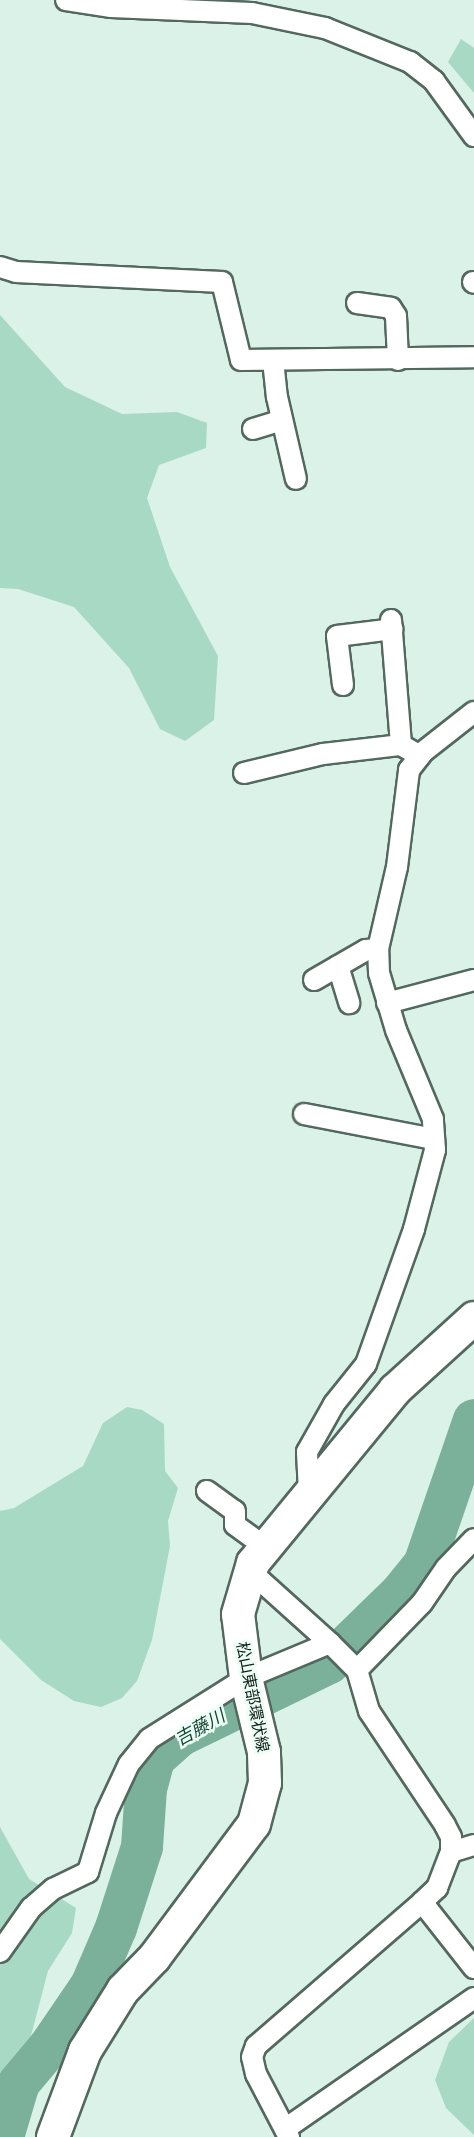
<!DOCTYPE html>
<meta charset="utf-8">
<style>
body{margin:0}
#map{position:relative;width:474px;height:2137px;overflow:hidden;background:#daf2e7;font-family:Arial,"Noto Sans JP",sans-serif}
div>[style]{position:absolute}
.green>*{inset:0;background:#a8d9c4}
.river>*{height:42px;margin:-21px;padding:0 21px;transform-origin:21px;border-radius:21px;background:#7bb09b}
.roads{filter:drop-shadow(2px 0 #53685f) drop-shadow(-2px 0 #53685f) drop-shadow(0 2px #53685f) drop-shadow(0 -2px #53685f)}
.minor>*{height:20px;margin:-10px;padding:0 10px;transform-origin:10px;border-radius:10px;background:#fff}
.primary>*{height:32px;margin:-16px;padding:0 16px;transform-origin:16px;border-radius:16px;background:#fff}
span{translate:-50% -50%;white-space:nowrap;text-align:center;line-height:1.15;-webkit-text-stroke:5px #ebfef5;paint-order:stroke}
.street-label{font-size:16px;color:#131b18}
.water-label{font-size:18px;color:#174435;font-style:italic}
</style>
<div id="map">
<div class="green">
<div style="clip-path:polygon(461px 39px,474px 48px,474px 93px,448px 62px)"></div>
<div style="clip-path:polygon(0 315px,65px 387px,122px 414px,177px 412px,207px 423px,206px 448px,159px 465px,147px 498px,170px 567px,218px 656px,214px 720px,185px 741px,160px 729px,129px 668px,74px 607px,18px 589px,0 588px)"></div>
<div style="clip-path:polygon(127px 1407px,142px 1410px,164px 1424px,165px 1471px,178px 1488px,168px 1521px,170px 1546px,152px 1640px,137px 1681px,122px 1698px,101px 1707px,74px 1701px,41px 1680px,0 1639px,0 1511px,14px 1508px,83px 1466px,103px 1423px)"></div>
<div style="clip-path:polygon(0 1827px,29px 1879px,76px 1908px,72px 1933px,48px 1971px,26px 2055px,0 2093px)"></div>
<div style="clip-path:polygon(474px 2018px,474px 2135px,446px 2108px,435px 2080px,449px 2042px)"></div>
</div>
<div class="river">
<div style="left:3px;top:2137px;width:56px;rotate:-73.5deg"></div>
<div style="left:19px;top:2083px;width:48px;rotate:-50deg"></div>
<div style="left:50px;top:2046px;width:73px;rotate:-55.7deg"></div>
<div style="left:91px;top:1986px;width:63px;rotate:-66.7deg"></div>
<div style="left:116px;top:1928px;width:85px;rotate:-72.2deg"></div>
<div style="left:142px;top:1847px;width:58px;rotate:-86.1deg"></div>
<div style="left:146px;top:1789px;width:31px;rotate:-75deg"></div>
<div style="left:154px;top:1759px;width:36px;rotate:-42deg"></div>
<div style="left:181px;top:1735px;width:165px;rotate:-25.9deg"></div>
<div style="left:329px;top:1663px;width:100px;rotate:-44.2deg"></div>
<div style="left:401px;top:1593px;width:36px;rotate:-51deg"></div>
<div style="left:424px;top:1565px;width:153px;rotate:-71deg"></div>
</div>
<div class="roads">
<div class="minor">
<div style="left:66px;top:0;width:46px;rotate:8.8deg"></div>
<div style="left:111px;top:7px;width:141px;rotate:2.4deg"></div>
<div style="left:252px;top:13px;width:75px;rotate:11.6deg"></div>
<div style="left:325px;top:28px;width:92px;rotate:21.8deg"></div>
<div style="left:410px;top:62px;width:31px;rotate:38deg"></div>
<div style="left:434px;top:81px;width:68px;rotate:54deg"></div>
<div style="left:0;top:267px;width:17px;rotate:17deg"></div>
<div style="left:16px;top:272px;width:206px;rotate:2.8deg"></div>
<div style="left:222px;top:282px;width:80px;rotate:76.3deg"></div>
<div style="left:241px;top:360px;width:233px;rotate:-0.7deg"></div>
<div style="left:473px;top:282px;width:1px;rotate:45deg"></div>
<div style="left:357px;top:303px;width:34px;rotate:8deg"></div>
<div style="left:391px;top:308px;width:9px;rotate:58deg"></div>
<div style="left:396px;top:316px;width:44px;rotate:87.4deg"></div>
<div style="left:273px;top:360px;width:37px;rotate:84deg"></div>
<div style="left:277px;top:397px;width:84px;rotate:77deg"></div>
<div style="left:253px;top:429px;width:30px;rotate:-17deg"></div>
<div style="left:391px;top:620px;width:125px;rotate:85.4deg"></div>
<div style="left:343px;top:685px;width:49px;rotate:-97deg"></div>
<div style="left:337px;top:636px;width:56px;rotate:-7.1deg"></div>
<div style="left:244px;top:773px;width:81px;rotate:-13.5deg"></div>
<div style="left:323px;top:754px;width:79px;rotate:-6.6deg"></div>
<div style="left:401px;top:745px;width:22px;rotate:30deg"></div>
<div style="left:338px;top:966px;width:39px;rotate:73deg"></div>
<div style="left:314px;top:980px;width:60px;rotate:-30deg"></div>
<div style="left:366px;top:950px;width:12px;rotate:-5deg"></div>
<div style="left:387px;top:1003px;width:90px;rotate:-14.8deg"></div>
<div style="left:304px;top:1114px;width:132px;rotate:10.9deg"></div>
<div style="left:207px;top:1491px;width:34px;rotate:36deg"></div>
<div style="left:235px;top:1511px;width:14px;rotate:90deg"></div>
<div style="left:235px;top:1525px;width:36px;rotate:36deg"></div>
<div style="left:309px;top:1492px;width:40px;rotate:-92.9deg"></div>
<div style="left:307px;top:1452px;width:55px;rotate:-60.6deg"></div>
<div style="left:334px;top:1404px;width:51px;rotate:-51.3deg"></div>
<div style="left:366px;top:1364px;width:143px;rotate:-70.4deg"></div>
<div style="left:414px;top:1229px;width:82px;rotate:-75.1deg"></div>
<div style="left:435px;top:1150px;width:31px;rotate:-94deg"></div>
<div style="left:433px;top:1119px;width:96px;rotate:-112.6deg"></div>
<div style="left:396px;top:1030px;width:59px;rotate:-106.6deg"></div>
<div style="left:379px;top:973px;width:24px;rotate:-92deg"></div>
<div style="left:378px;top:949px;width:84px;rotate:-77deg"></div>
<div style="left:397px;top:867px;width:98px;rotate:-82.9deg"></div>
<div style="left:409px;top:770px;width:23px;rotate:-52deg"></div>
<div style="left:423px;top:752px;width:65px;rotate:-38.1deg"></div>
<div style="left:250px;top:1571px;width:108px;rotate:42deg"></div>
<div style="left:451px;top:1852px;width:24px;rotate:-17deg"></div>
<div style="left:422px;top:1902px;width:84px;rotate:51.8deg"></div>
<div style="left:0;top:1952px;width:54px;rotate:-54.8deg"></div>
<div style="left:31px;top:1908px;width:29px;rotate:-41deg"></div>
<div style="left:53px;top:1889px;width:39px;rotate:-26deg"></div>
<div style="left:88px;top:1872px;width:62px;rotate:-73deg"></div>
<div style="left:106px;top:1813px;width:54px;rotate:-64.9deg"></div>
<div style="left:129px;top:1764px;width:32px;rotate:-51deg"></div>
<div style="left:149px;top:1739px;width:115px;rotate:-32.2deg"></div>
<div style="left:246px;top:1678px;width:91px;rotate:-22.6deg"></div>
<div style="left:330px;top:1643px;width:38px;rotate:45deg"></div>
<div style="left:357px;top:1670px;width:93px;rotate:-45.9deg"></div>
<div style="left:422px;top:1603px;width:42px;rotate:-55.6deg"></div>
<div style="left:446px;top:1568px;width:40px;rotate:-46deg"></div>
<div style="left:285px;top:2129px;width:230px;rotate:-34.7deg"></div>
<div style="left:289px;top:2137px;width:71px;rotate:-117.6deg"></div>
<div style="left:256px;top:2074px;width:17px;rotate:-103deg"></div>
<div style="left:252px;top:2057px;width:12px;rotate:-70deg"></div>
<div style="left:256px;top:2046px;width:220px;rotate:-40.9deg"></div>
<div style="left:422px;top:1902px;width:21px;rotate:-43deg"></div>
<div style="left:437px;top:1888px;width:39px;rotate:-69deg"></div>
<div style="left:451px;top:1852px;width:15px;rotate:-90deg"></div>
<div style="left:451px;top:1837px;width:13px;rotate:-117deg"></div>
<div style="left:445px;top:1825px;width:137px;rotate:-123.7deg"></div>
<div style="left:369px;top:1711px;width:43px;rotate:-106.3deg"></div>
</div>
<div class="primary">
<div style="left:53px;top:2137px;width:92px;rotate:-69.6deg"></div>
<div style="left:85px;top:2051px;width:72px;rotate:-58.1deg"></div>
<div style="left:123px;top:1990px;width:45px;rotate:-45.9deg"></div>
<div style="left:154px;top:1958px;width:167px;rotate:-53.3deg"></div>
<div style="left:254px;top:1824px;width:42px;rotate:-75deg"></div>
<div style="left:265px;top:1783px;width:31px;rotate:-92deg"></div>
<div style="left:264px;top:1752px;width:76px;rotate:-103.7deg"></div>
<div style="left:246px;top:1678px;width:64px;rotate:-97.1deg"></div>
<div style="left:238px;top:1614px;width:53px;rotate:-73.6deg"></div>
<div style="left:253px;top:1563px;width:224px;rotate:-50.6deg"></div>
<div style="left:395px;top:1390px;width:107px;rotate:-42.3deg"></div>
</div>
</div>
<div class="street-label">
<span style="left:252px;top:1697px;rotate:79deg">松山東部環状線</span>
</div>
<div class="water-label">
<span style="left:200px;top:1728px;rotate:-29deg">吉藤川</span>
</div>
</div>
